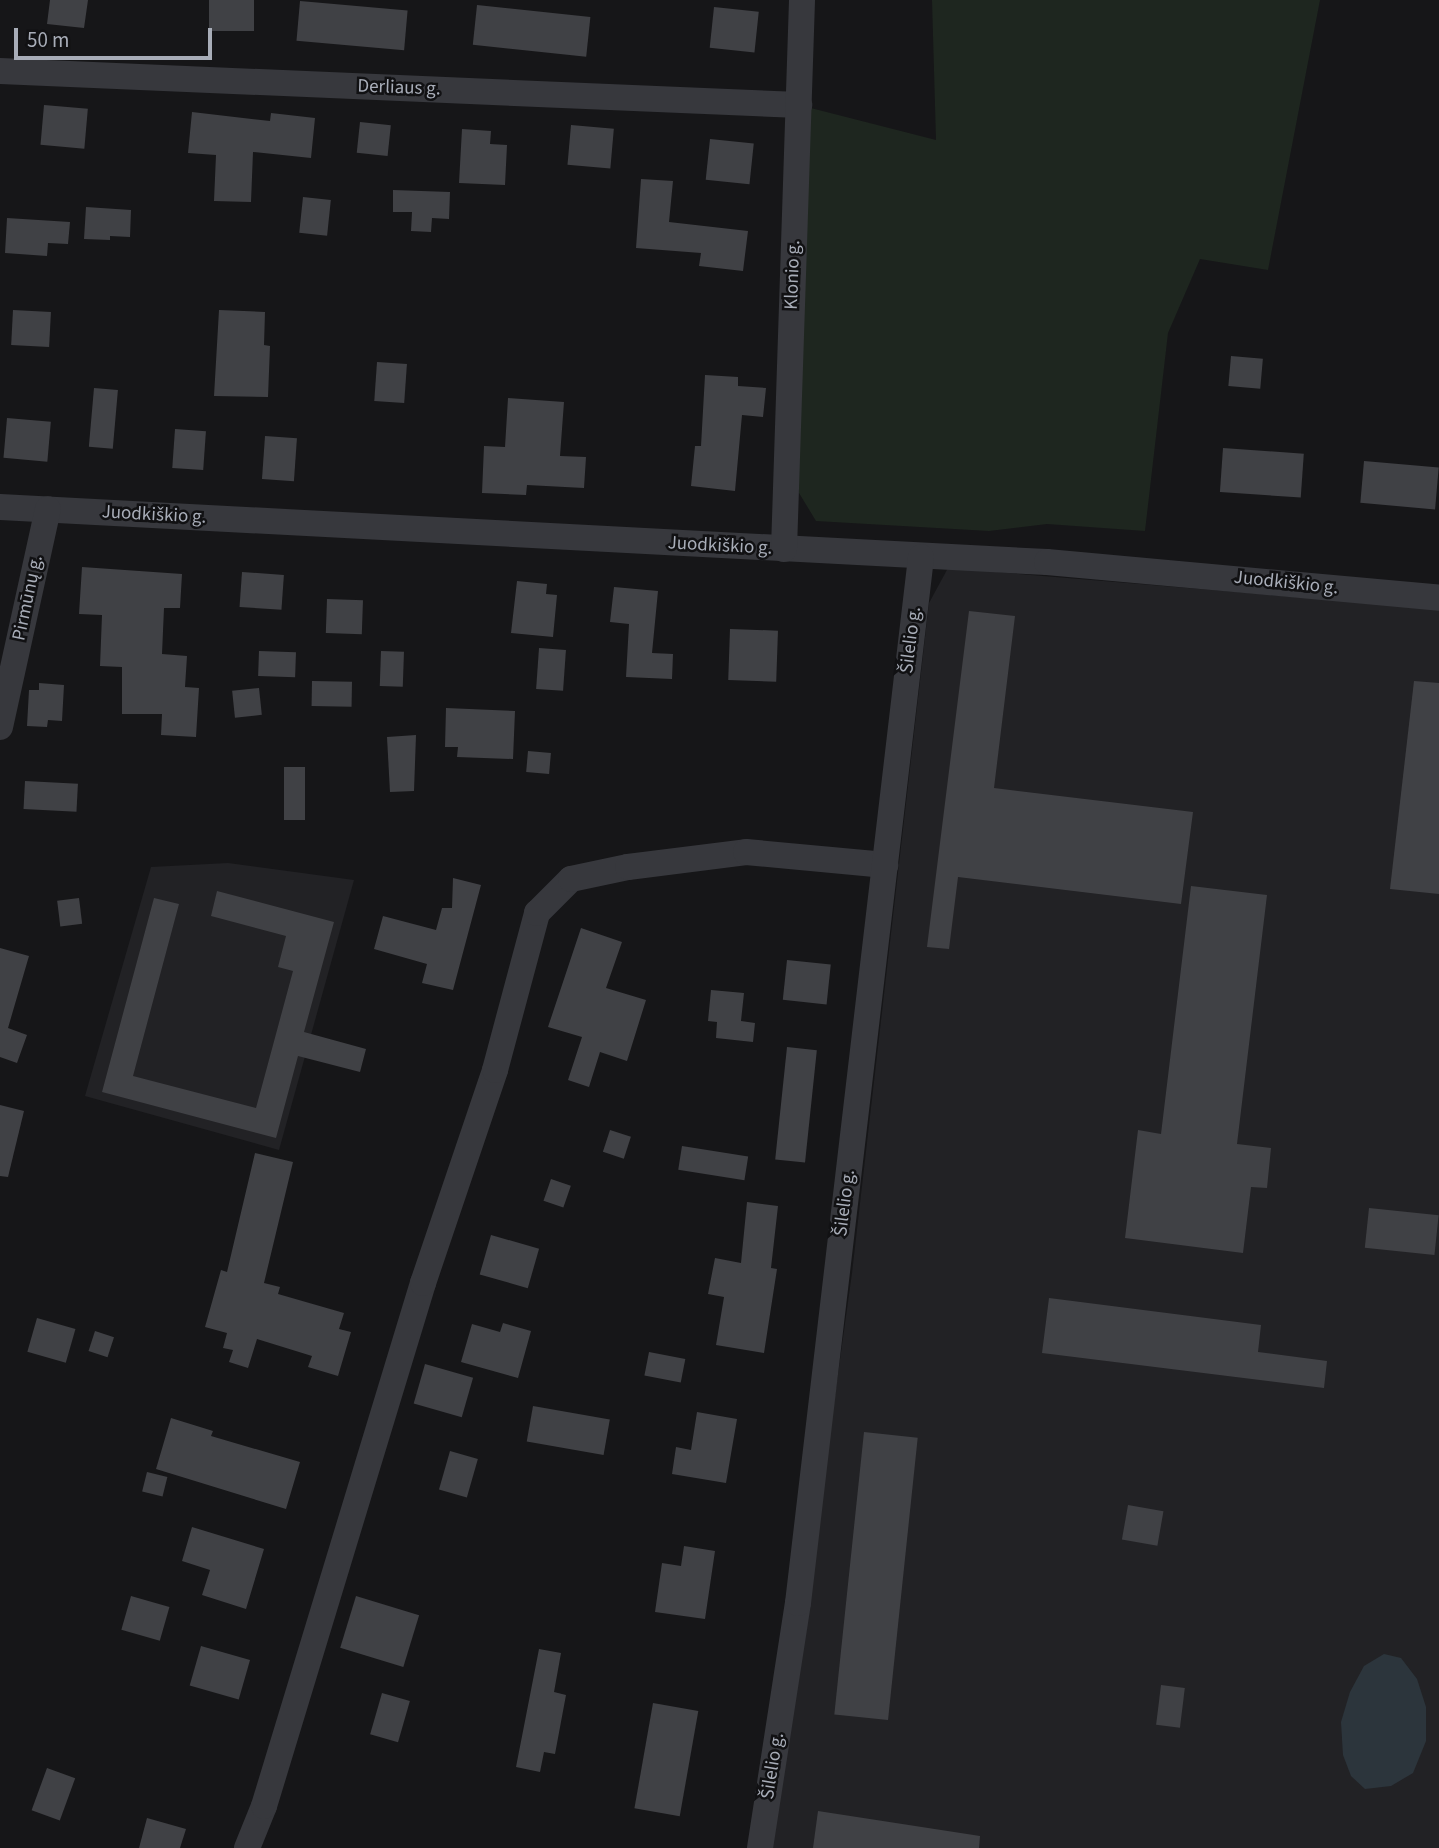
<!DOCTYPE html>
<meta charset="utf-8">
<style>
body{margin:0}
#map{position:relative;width:1439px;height:1848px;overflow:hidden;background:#161618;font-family:"Source Sans 3",sans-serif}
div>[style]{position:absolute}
.built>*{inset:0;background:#222225}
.green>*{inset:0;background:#1e261f}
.water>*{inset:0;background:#2c353c}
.building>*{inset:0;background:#404145;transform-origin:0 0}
.minor>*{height:26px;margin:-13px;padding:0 13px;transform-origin:13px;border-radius:13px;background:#37383d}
span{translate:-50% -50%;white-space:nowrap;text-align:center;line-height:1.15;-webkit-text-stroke:5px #111113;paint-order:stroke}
.street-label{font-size:19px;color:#a8adb8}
.scale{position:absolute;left:14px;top:28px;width:198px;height:32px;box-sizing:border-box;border:4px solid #a8adb8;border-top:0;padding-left:9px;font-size:21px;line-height:24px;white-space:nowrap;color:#a8adb8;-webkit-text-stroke:5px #111113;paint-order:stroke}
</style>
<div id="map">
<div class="built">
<i style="clip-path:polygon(948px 568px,1439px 609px,1439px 1848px,768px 1848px,800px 1648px,852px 1273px,929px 603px)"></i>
<i style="clip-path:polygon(228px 863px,354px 880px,279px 1150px,85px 1096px,151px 867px)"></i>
</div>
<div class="green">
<i style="clip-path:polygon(932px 0,1320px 0,1268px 270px,1200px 259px,1168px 333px,1145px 531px,1047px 524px,989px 531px,816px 521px,799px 493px,799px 105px,936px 140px)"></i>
</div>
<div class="water">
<i style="clip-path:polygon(1384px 1654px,1401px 1658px,1417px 1679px,1426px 1707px,1426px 1741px,1413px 1773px,1391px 1786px,1365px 1789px,1351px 1776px,1343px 1755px,1341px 1722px,1350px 1692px,1364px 1666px)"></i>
</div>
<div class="building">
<i style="clip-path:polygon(50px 0,88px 0,84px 28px,47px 24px)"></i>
<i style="left:209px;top:0;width:45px;height:31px"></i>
<i style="left:300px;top:1px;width:108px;height:40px;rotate:5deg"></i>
<i style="left:477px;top:5px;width:114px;height:40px;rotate:6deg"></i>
<i style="left:714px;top:7px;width:45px;height:41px;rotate:6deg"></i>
<i style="left:44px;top:105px;width:44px;height:40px;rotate:5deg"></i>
<i style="clip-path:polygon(192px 112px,270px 121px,271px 113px,315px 118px,311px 158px,253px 152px,251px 202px,214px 201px,216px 155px,188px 153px)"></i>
<i style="left:360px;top:122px;width:31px;height:31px;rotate:6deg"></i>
<i style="left:571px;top:125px;width:43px;height:40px;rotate:5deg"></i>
<i style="clip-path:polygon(462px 129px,491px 131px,490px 144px,507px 145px,505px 185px,459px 183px)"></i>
<i style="left:710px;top:139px;width:44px;height:41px;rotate:6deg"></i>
<i style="clip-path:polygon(641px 179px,673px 181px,669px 222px,748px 231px,743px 271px,699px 266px,701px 253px,636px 248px)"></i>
<i style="clip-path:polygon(393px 190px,450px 192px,449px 219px,432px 218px,431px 232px,411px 231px,412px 212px,393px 212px)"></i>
<i style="left:303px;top:197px;width:28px;height:36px;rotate:6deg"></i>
<i style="clip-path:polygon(86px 207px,131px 210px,130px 237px,110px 236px,110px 240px,84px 239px)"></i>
<i style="clip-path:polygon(7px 218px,70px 222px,68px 244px,48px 243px,47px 256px,5px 253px)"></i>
<i style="left:13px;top:310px;width:38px;height:35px;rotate:3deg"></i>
<i style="clip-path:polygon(219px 310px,265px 312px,264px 345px,270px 346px,268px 397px,214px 396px)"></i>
<i style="left:1231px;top:356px;width:32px;height:30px;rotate:5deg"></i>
<i style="left:377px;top:362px;width:30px;height:39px;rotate:4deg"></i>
<i style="clip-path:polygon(705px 375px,738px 377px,738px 386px,766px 388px,763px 417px,742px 415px,735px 491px,691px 486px,695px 446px,701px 446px)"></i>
<i style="left:94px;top:388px;width:24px;height:59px;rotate:5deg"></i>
<i style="clip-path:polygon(508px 398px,564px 402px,560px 456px,586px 457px,584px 488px,527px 485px,526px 495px,482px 493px,484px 446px,505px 447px)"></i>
<i style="left:7px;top:418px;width:44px;height:40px;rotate:5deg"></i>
<i style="left:175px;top:429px;width:31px;height:39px;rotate:4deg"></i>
<i style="left:265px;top:436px;width:32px;height:43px;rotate:4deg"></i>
<i style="left:1223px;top:448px;width:81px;height:44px;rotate:4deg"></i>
<i style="left:1364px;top:461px;width:75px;height:42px;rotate:5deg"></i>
<i style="clip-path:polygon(82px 567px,182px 574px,180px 608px,164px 608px,162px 654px,187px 656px,185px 687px,199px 688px,196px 737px,161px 735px,162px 714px,122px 714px,122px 667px,100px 666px,102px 615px,79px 614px)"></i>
<i style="left:242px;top:572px;width:42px;height:35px;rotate:4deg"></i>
<i style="clip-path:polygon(517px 581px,547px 584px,546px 594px,557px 595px,553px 637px,511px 633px)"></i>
<i style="clip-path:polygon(614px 587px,658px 591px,652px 653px,673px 654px,672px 679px,626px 677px,629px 624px,610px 622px)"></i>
<i style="left:327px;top:599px;width:36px;height:34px;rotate:2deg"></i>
<i style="clip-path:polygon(969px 611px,1015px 616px,994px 788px,1193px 812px,1181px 904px,958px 877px,949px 949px,927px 947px)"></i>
<i style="left:730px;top:629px;width:48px;height:51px;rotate:2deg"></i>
<i style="left:539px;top:648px;width:27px;height:41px;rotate:4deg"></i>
<i style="left:259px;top:651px;width:37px;height:25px;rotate:2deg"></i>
<i style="left:381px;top:651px;width:23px;height:35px;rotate:2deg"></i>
<i style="left:312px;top:681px;width:40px;height:25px;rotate:1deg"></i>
<i style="clip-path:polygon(1414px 681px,1439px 683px,1439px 894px,1390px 889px)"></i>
<i style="clip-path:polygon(39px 683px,64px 685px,62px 721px,48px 720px,47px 727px,27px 726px,29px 690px,39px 690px)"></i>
<i style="left:259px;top:688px;width:27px;height:27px;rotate:84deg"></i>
<i style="clip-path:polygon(446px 708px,515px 711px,513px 759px,457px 757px,458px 747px,445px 747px)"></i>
<i style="clip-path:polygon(416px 735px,414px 791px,390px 792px,387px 737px)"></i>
<i style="left:528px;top:751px;width:23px;height:21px;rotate:5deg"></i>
<i style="left:284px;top:767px;width:21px;height:53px"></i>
<i style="left:25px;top:781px;width:53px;height:28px;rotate:3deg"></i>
<i style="clip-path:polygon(453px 878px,481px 885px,453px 990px,422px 983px,427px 964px,374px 949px,383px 916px,436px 930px,442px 908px,452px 908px)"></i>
<i style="clip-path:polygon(1191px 886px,1267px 895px,1237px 1144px,1271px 1148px,1267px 1188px,1251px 1187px,1243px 1253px,1125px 1238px,1138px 1130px,1161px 1134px)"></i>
<i style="clip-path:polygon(217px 891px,334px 922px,304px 1032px,366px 1049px,360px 1072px,298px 1056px,276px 1138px,102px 1092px,154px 898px,179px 904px,133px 1076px,256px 1108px,293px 971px,278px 967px,286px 936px,211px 916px)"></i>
<i style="left:79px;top:898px;width:26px;height:22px;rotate:83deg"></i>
<i style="clip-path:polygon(581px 928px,622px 942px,606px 988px,646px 1000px,627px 1061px,600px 1052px,589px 1087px,568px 1080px,582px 1037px,548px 1027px)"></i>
<i style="clip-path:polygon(0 948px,29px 956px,8px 1028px,27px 1035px,17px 1063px,0 1057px)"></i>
<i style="left:787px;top:960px;width:44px;height:40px;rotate:6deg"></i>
<i style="clip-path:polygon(711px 990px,744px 993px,741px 1021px,755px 1023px,753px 1042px,716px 1038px,717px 1022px,708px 1021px)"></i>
<i style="left:787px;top:1047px;width:30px;height:113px;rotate:6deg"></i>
<i style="clip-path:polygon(0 1105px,24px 1111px,8px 1177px,0 1176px)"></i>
<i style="left:610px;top:1130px;width:22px;height:23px;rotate:18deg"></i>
<i style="left:682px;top:1146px;width:67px;height:24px;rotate:9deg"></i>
<i style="clip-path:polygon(255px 1153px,293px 1162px,264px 1283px,280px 1287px,278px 1294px,344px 1313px,339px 1329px,351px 1332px,338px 1376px,308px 1367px,312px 1356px,257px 1339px,248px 1368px,229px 1362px,233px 1350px,223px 1348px,227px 1333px,205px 1327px,221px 1270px,227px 1272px)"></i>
<i style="left:551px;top:1179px;width:21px;height:23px;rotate:19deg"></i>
<i style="clip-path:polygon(747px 1202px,778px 1206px,771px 1268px,777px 1269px,764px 1353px,716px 1345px,724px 1297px,708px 1294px,715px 1258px,741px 1263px)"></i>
<i style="left:1369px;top:1208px;width:70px;height:40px;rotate:6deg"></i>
<i style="left:491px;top:1235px;width:50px;height:41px;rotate:16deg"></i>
<i style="clip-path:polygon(1049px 1298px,1261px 1325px,1258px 1352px,1327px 1361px,1324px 1388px,1042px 1353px)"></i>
<i style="left:37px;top:1318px;width:40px;height:35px;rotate:16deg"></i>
<i style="clip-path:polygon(503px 1323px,531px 1331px,518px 1378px,461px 1362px,472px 1324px,500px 1332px)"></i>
<i style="left:95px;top:1331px;width:20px;height:21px;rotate:18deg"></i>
<i style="left:649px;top:1352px;width:37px;height:24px;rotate:11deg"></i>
<i style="left:425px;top:1364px;width:50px;height:41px;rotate:16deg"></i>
<i style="left:533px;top:1406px;width:78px;height:36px;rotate:10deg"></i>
<i style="clip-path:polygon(697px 1412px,737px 1419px,726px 1483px,672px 1474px,676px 1447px,691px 1450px)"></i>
<i style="clip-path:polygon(171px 1418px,213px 1431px,211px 1436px,300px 1462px,286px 1509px,156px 1469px)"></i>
<i style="left:864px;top:1432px;width:54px;height:284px;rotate:6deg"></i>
<i style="left:450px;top:1451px;width:29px;height:40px;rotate:16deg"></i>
<i style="left:147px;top:1472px;width:21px;height:20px;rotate:14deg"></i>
<i style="left:1128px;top:1505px;width:36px;height:35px;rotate:10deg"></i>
<i style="clip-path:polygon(192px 1527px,264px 1549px,246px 1609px,202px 1595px,210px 1570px,182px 1561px)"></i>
<i style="clip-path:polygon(684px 1546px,715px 1551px,705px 1619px,655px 1612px,662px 1563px,681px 1566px)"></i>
<i style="left:131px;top:1596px;width:40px;height:35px;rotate:16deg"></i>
<i style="left:356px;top:1596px;width:66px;height:54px;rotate:17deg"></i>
<i style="left:201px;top:1646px;width:51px;height:41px;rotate:16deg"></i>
<i style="clip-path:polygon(539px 1649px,561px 1653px,554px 1692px,566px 1695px,555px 1754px,544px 1752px,540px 1772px,516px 1767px)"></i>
<i style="left:1161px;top:1685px;width:24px;height:40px;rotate:7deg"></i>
<i style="left:382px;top:1693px;width:29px;height:43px;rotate:16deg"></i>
<i style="left:653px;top:1703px;width:46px;height:107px;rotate:10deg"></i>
<i style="left:47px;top:1768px;width:30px;height:45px;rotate:20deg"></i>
<i style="clip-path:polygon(818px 1811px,980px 1836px,979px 1848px,813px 1848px)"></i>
<i style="clip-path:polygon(147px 1818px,186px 1829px,180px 1848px,139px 1848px)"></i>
</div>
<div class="minor">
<i style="left:0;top:71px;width:800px;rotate:2.44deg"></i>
<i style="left:0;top:507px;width:1048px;rotate:3.01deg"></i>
<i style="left:1047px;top:562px;width:394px;rotate:5.2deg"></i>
<i style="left:784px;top:549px;width:549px;rotate:-88.12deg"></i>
<i style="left:0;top:727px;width:223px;rotate:-77.6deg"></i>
<i style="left:247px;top:1848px;width:45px;rotate:-68deg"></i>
<i style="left:264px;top:1806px;width:547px;rotate:-73.09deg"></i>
<i style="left:423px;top:1283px;width:225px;rotate:-71.3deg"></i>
<i style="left:495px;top:1070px;width:163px;rotate:-75deg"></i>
<i style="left:537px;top:913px;width:48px;rotate:-45deg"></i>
<i style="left:571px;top:879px;width:58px;rotate:-11.9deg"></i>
<i style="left:628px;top:867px;width:119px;rotate:-7.2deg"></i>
<i style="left:746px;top:852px;width:140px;rotate:5.3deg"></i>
<i style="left:760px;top:1848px;width:248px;rotate:-81.2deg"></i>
<i style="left:798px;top:1603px;width:1053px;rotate:-83.29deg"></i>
</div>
<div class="street-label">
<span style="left:399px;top:88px;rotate:2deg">Derliaus g.</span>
<span style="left:793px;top:275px;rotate:-88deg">Klonio g.</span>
<span style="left:154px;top:515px;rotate:3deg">Juodkiškio g.</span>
<span style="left:720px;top:546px;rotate:3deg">Juodkiškio g.</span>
<span style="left:1286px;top:583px;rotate:6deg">Juodkiškio g.</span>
<span style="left:28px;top:598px;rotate:-78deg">Pirmūnų g.</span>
<span style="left:911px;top:640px;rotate:-83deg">Šilelio g.</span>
<span style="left:845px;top:1203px;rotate:-83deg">Šilelio g.</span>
<span style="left:773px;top:1766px;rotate:-81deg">Šilelio g.</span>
</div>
<div class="scale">50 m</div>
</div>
